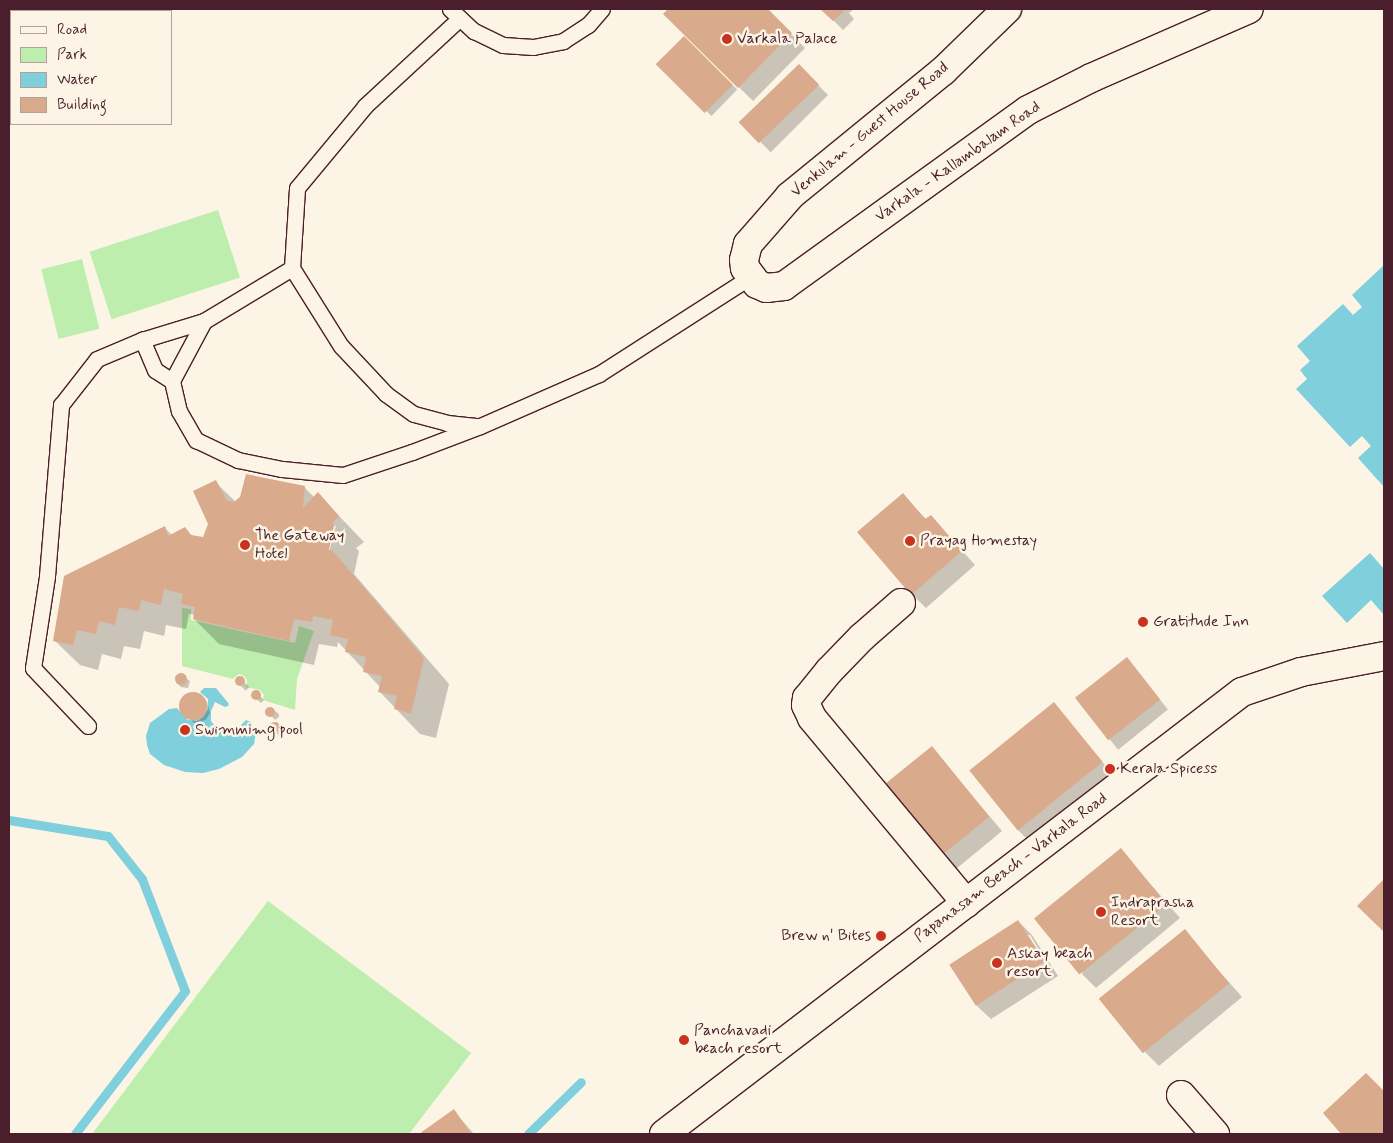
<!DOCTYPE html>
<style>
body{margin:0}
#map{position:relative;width:1393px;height:1143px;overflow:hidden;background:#fcf5e5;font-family:Mynerve,sans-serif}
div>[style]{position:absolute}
.green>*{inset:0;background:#bdeead;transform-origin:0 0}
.water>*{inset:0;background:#80cfdc}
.shadow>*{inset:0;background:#0003;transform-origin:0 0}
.stream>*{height:9px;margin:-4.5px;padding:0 4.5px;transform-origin:4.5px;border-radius:4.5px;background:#80cfdc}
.building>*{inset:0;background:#d9aa8b;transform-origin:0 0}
.round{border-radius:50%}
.roads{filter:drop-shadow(1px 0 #4a1f2b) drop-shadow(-1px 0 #4a1f2b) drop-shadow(0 1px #4a1f2b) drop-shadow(0 -1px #4a1f2b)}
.service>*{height:15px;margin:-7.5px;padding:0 7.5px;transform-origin:7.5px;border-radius:7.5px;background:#fcf5e5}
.minor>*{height:28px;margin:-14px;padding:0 14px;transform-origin:14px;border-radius:14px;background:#fcf5e5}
.tertiary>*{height:28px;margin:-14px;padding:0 14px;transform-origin:14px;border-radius:14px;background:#fcf5e5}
.secondary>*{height:28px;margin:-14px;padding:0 14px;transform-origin:14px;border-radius:14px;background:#fcf5e5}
.dots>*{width:14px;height:14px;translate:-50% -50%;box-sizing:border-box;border:2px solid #fcf5e5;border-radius:50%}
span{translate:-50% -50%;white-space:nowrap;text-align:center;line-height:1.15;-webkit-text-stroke:5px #fcf5e5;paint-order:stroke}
.poi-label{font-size:16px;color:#4a1f2b}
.left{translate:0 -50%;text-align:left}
.right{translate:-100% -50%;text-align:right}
.street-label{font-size:16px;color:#4a1f2b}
.frame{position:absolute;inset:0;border:10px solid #4a1f2b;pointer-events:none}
.legend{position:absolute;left:10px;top:10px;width:162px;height:115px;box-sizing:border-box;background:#fcf5e5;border:1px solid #b59f9b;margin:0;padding:6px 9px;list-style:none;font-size:15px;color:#4a1f2b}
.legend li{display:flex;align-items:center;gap:10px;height:25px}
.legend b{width:25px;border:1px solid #b59f9b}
</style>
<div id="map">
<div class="green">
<i style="left:218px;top:210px;width:71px;height:135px;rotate:72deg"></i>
<i style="left:82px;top:259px;width:72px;height:42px;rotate:76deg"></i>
<i style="clip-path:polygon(182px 608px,191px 609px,191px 620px,295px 643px,299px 626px,314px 631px,297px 679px,295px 710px,263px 700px,264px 695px,260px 690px,246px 687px,247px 680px,244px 676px,239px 674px,233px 679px,182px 666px)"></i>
<i style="clip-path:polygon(268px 901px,471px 1053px,409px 1134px,92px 1134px)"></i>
</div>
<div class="water">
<i style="clip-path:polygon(1384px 265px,1384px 487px,1358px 458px,1371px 446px,1362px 436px,1350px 447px,1296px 389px,1307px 379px,1300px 370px,1310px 361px,1297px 346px,1343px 304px,1353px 315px,1362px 307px,1352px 295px)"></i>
<i style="clip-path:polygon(1370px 553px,1384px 569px,1384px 615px,1371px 600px,1347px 623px,1322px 596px)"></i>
<i style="clip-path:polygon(204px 688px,216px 688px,229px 704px,228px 706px,225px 707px,215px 702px,211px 711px,211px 721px,215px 726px,224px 730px,238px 728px,246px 720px,251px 722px,256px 733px,254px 744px,242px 757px,219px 769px,203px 773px,185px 772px,164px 765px,150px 754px,147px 745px,146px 736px,150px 723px,169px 709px,177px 708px,188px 720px,197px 721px,203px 717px,208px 709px,208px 699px,200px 692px)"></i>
</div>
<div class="shadow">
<i style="clip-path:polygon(670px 9px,766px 9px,805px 48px,753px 101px,664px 14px)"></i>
<i style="clip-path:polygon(822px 9px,854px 9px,849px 13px,854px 19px,843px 30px)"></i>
<i style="left:684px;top:38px;width:74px;height:37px;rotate:44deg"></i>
<i style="left:799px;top:66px;width:41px;height:81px;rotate:45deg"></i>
<i style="clip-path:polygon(evenodd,215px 482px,236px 502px,304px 487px,315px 498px,318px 494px,364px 542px,356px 548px,359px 551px,354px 574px,449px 684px,436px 738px,420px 734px,379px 691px,380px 687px,338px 642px,337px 647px,319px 644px,314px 665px,219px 644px,194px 619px,195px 615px,189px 614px,186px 629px,166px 625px,164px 636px,144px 631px,140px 649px,124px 646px,121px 659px,102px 654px,98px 670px,80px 665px,54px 640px,165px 528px,172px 535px,185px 529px,192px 536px,204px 538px,210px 524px,215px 482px,336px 525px,328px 556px,326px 556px,332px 528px,336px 525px)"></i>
<i style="clip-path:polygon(903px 495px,927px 520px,931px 516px,975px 565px,926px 608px,912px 594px)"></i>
<i style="left:1127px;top:659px;width:65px;height:64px;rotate:51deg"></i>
<i style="clip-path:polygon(180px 674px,190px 681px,188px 688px,181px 687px,177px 683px,175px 677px)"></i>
<i style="left:240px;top:678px;width:13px;height:5px;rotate:45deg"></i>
<i style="clip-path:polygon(256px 691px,264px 700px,261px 703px,252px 695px)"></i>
<i style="clip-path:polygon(195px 693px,207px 702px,210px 713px,206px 720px,194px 723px,183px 713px,181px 704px,184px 697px)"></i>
<i style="clip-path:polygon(1054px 704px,1115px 777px,1032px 844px,1018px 830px)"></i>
<i style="clip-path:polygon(271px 708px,279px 714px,279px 717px,275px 720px,267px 711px)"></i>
<i style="clip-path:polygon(276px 724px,283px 733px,279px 736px,272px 726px)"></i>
<i style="clip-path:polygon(932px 748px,1002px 831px,950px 874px,936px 860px)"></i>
<i style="clip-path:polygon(1121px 850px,1180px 918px,1096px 988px,1082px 974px)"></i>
<i style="clip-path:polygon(evenodd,1018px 921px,1032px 935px,1058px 976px,991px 1019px,977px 1006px,951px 965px,1018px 921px,1027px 935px,1030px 935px,1049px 966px,1047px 967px,1027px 935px)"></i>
<i style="clip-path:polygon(1184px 931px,1242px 997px,1159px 1066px,1145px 1052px)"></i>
<i style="clip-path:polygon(1366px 1075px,1384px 1093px,1384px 1134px,1343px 1134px,1324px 1114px)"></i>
<i style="clip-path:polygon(454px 1111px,474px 1134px,421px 1134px)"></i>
</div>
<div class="stream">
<i style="left:9px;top:820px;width:100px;rotate:9.2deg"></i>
<i style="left:108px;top:836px;width:55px;rotate:51.7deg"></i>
<i style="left:142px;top:879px;width:120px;rotate:69deg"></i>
<i style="left:185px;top:991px;width:180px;rotate:127.6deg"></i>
<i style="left:528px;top:1134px;width:74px;rotate:-44.5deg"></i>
</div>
<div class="building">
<i style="clip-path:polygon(668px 9px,768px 9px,792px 33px,738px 88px,663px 14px)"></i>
<i style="clip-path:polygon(820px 9px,846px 9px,833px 21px)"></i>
<i style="left:684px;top:36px;width:69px;height:40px;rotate:45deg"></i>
<i style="left:799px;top:64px;width:29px;height:84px;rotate:46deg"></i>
<i style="clip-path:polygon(246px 474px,305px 486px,303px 508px,318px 492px,339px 516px,332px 523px,334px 525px,329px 550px,332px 550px,424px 658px,411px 714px,394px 709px,397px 696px,378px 692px,382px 676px,363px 672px,366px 657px,345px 652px,348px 639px,330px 635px,333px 620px,313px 616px,312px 622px,294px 619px,289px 641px,193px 619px,195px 607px,181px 604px,183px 594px,164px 589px,161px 605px,141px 600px,139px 611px,119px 607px,115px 625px,99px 621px,96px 634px,77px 630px,73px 645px,53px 641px,64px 576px,165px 526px,168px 536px,185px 527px,191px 535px,203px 537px,208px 524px,193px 491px,216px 480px,227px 501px,234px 502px,240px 497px)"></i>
<i style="clip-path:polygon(903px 493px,925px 519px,931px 515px,962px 551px,911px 595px,857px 532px)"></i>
<i style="left:1127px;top:657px;width:54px;height:66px;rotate:52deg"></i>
<i class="round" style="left:175px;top:673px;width:12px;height:12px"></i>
<i class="round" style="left:235px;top:676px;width:10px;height:10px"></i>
<i class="round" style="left:251px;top:690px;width:10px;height:10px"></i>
<i class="round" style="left:179px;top:692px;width:28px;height:28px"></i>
<i style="left:1054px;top:702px;width:77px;height:109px;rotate:51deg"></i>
<i class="round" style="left:265px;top:707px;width:10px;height:10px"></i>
<i class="round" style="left:270px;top:722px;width:10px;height:10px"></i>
<i style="left:932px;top:746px;width:91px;height:70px;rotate:51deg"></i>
<i style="left:1121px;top:848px;width:72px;height:112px;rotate:51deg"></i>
<i style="clip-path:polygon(1384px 879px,1384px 932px,1357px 906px)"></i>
<i style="left:1018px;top:920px;width:49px;height:82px;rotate:57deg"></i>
<i style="left:1185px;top:929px;width:70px;height:111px;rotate:51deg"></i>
<i style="clip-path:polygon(1366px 1073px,1384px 1091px,1384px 1131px,1381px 1134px,1341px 1134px,1323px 1113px)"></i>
<i style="clip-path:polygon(454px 1109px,471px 1134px,419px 1134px)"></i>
</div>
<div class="roads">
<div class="service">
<i style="left:450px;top:9px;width:33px;rotate:43deg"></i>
<i style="left:474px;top:31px;width:32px;rotate:26deg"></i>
<i style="left:503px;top:45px;width:30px;rotate:4deg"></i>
<i style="left:533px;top:47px;width:31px;rotate:-11deg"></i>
<i style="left:563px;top:41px;width:30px;rotate:-33deg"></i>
<i style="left:588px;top:25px;width:21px;rotate:-49deg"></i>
<i style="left:292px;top:268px;width:92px;rotate:57.9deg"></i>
<i style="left:341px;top:346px;width:66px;rotate:46.8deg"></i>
<i style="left:386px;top:394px;width:34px;rotate:36deg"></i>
<i style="left:414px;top:414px;width:34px;rotate:15deg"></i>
<i style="left:447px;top:423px;width:29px;rotate:6deg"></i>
<i style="left:204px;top:321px;width:103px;rotate:-31.1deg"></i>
<i style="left:292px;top:268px;width:80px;rotate:-86.4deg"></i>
<i style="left:297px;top:188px;width:107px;rotate:-50.3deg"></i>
<i style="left:365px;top:106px;width:129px;rotate:-42.8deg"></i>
<i style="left:172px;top:381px;width:20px;rotate:-147deg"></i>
<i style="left:155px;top:370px;width:33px;rotate:-113deg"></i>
<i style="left:142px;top:340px;width:65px;rotate:-17deg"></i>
<i style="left:204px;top:321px;width:68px;rotate:118.1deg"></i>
<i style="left:172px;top:381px;width:31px;rotate:77deg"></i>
<i style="left:179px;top:411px;width:34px;rotate:60deg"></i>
<i style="left:196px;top:440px;width:47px;rotate:25.5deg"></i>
<i style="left:238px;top:460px;width:45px;rotate:11.6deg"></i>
<i style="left:282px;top:469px;width:61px;rotate:5.6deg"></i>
<i style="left:343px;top:475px;width:73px;rotate:-18.4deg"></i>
<i style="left:412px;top:452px;width:73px;rotate:-20.9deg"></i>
<i style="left:480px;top:426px;width:130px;rotate:-23.6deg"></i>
<i style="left:599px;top:374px;width:179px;rotate:-32.7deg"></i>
<i style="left:88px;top:726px;width:80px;rotate:-133.5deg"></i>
<i style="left:33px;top:668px;width:93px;rotate:-81.3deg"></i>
<i style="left:47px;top:576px;width:172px;rotate:-85.3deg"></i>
<i style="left:61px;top:405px;width:58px;rotate:-52deg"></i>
<i style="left:97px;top:359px;width:49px;rotate:-22.9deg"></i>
</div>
<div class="minor">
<i style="left:901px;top:603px;width:52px;rotate:138.9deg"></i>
<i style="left:862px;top:637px;width:47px;rotate:134.1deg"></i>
<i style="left:829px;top:671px;width:35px;rotate:129deg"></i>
<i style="left:807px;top:698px;width:7px;rotate:98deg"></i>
<i style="left:806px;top:705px;width:14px;rotate:65deg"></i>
<i style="left:812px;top:718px;width:241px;rotate:50.2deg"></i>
<i style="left:1181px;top:1095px;width:52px;rotate:48.9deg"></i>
</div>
<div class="tertiary">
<i style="left:664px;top:1134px;width:728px;rotate:-37.41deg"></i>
<i style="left:1242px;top:692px;width:62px;rotate:-18.7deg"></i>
<i style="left:1301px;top:672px;width:85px;rotate:-10.9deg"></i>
</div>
<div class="secondary">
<i style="left:1007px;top:9px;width:89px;rotate:135.9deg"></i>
<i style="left:943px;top:71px;width:198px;rotate:140.8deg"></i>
<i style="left:790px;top:196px;width:64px;rotate:131.2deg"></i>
<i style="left:748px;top:244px;width:16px;rotate:104deg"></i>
<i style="left:744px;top:260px;width:8px;rotate:83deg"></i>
<i style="left:745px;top:268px;width:20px;rotate:53deg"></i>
<i style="left:757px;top:284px;width:10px;rotate:24deg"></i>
<i style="left:766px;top:288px;width:18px;rotate:-6deg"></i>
<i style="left:784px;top:286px;width:301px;rotate:-35.8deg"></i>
<i style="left:1028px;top:110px;width:71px;rotate:-26.9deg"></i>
<i style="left:1091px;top:78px;width:172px;rotate:-23.6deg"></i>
</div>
</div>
<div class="dots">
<i style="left:727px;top:39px;background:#c8321e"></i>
<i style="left:910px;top:541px;background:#c8321e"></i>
<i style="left:245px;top:545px;background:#c8321e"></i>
<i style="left:1143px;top:622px;background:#c8321e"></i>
<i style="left:185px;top:730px;background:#c8321e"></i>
<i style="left:1110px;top:769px;background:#c8321e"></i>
<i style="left:1101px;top:912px;background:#c8321e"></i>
<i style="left:881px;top:936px;background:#c8321e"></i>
<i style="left:997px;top:963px;background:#c8321e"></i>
<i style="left:684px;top:1040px;background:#c8321e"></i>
</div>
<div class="poi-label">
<span class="left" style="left:737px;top:39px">Varkala Palace</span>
<span class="left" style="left:255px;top:545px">The Gateway<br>Hotel</span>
<span class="left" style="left:920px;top:541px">Prayag Homestay</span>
<span class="left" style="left:1153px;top:622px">Gratitude Inn</span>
<span class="left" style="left:195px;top:730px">Swimmimg pool</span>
<span class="left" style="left:1120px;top:769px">Kerala Spicess</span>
<span class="left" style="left:1111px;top:912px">Indraprasha<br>Resort</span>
<span class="right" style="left:871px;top:936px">Brew n' Bites</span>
<span class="left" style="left:1007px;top:963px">Askay beach<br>resort</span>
<span class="left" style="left:694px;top:1040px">Panchavadi<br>beach resort</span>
</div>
<div class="street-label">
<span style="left:870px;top:130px;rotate:-40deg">Venkulam - Guest House Road</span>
<span style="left:958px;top:162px;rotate:-35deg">Varkala - Kallambalam Road</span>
<span style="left:1011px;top:868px;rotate:-37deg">Papanasam Beach - Varkala Road</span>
</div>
<div class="frame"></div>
<ul class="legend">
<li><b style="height:6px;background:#fcf5e5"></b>Road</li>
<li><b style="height:14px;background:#bdeead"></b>Park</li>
<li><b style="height:14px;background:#80cfdc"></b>Water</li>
<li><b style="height:14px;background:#d9aa8b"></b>Building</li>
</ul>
</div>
